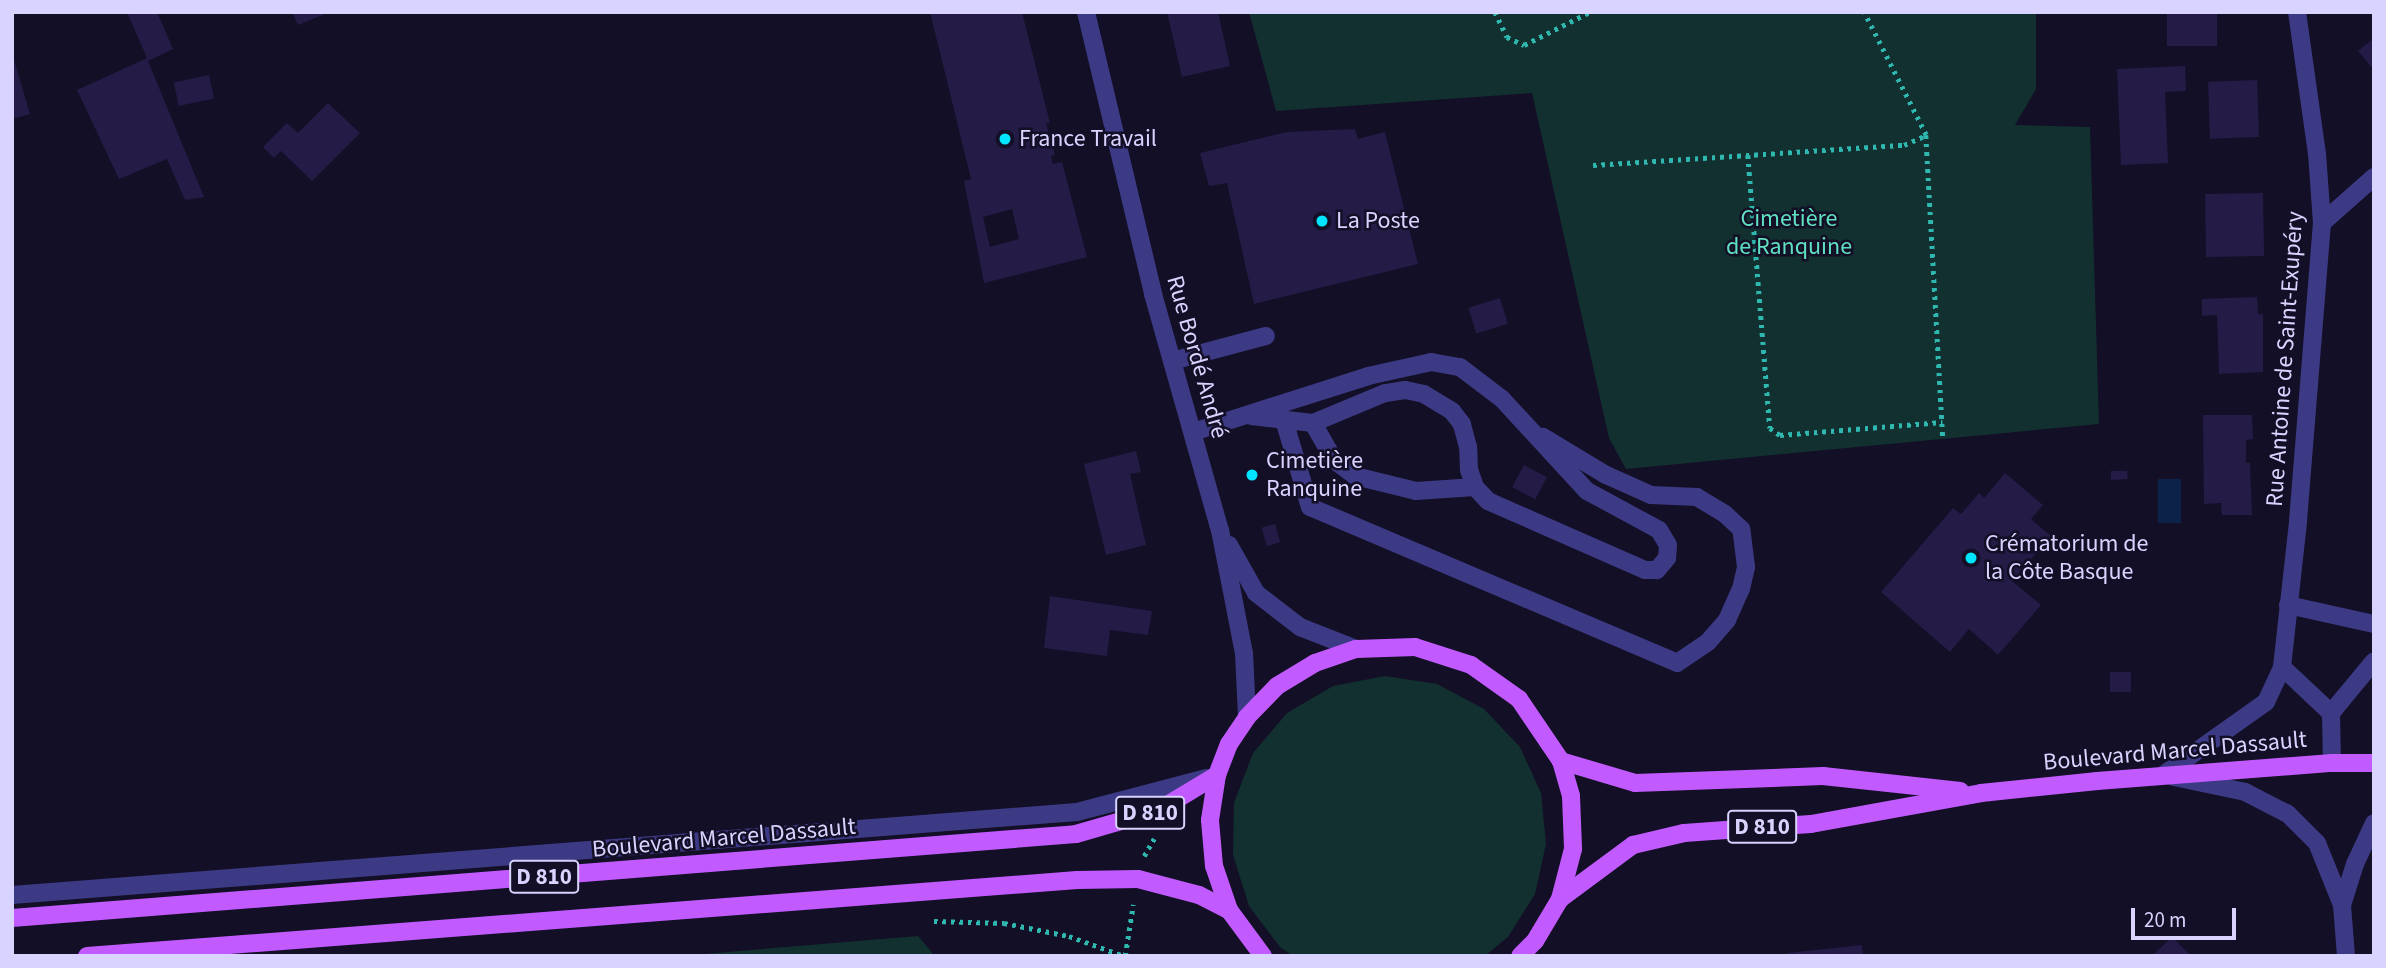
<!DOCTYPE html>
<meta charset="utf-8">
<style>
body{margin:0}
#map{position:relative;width:2386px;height:968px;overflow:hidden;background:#130f26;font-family:"Source Sans 3",sans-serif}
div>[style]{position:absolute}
.green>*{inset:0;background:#12302f}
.water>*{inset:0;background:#0c2248;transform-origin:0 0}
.building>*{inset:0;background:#241b47;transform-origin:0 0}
.path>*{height:4.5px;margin-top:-2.25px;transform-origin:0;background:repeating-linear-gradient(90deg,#2fb8b0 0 3.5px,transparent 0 8.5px)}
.service>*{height:18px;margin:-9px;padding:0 9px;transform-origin:9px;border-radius:9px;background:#3d3a85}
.minor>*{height:18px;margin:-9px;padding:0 9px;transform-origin:9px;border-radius:9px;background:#3d3a85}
.primary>*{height:18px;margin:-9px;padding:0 9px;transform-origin:9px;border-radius:9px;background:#c25bff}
.dots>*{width:19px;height:19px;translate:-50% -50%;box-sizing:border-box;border:4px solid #130f26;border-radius:50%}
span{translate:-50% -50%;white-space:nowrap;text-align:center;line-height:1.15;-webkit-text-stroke:5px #130f26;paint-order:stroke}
.shield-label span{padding:2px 5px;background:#130f26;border:2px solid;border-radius:5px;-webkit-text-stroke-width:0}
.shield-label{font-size:23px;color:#d9d4ff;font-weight:700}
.poi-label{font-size:24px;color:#d9d4ff}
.left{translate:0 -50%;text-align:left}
.park-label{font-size:24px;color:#5fe0c0}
.street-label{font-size:24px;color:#d9d4ff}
.frame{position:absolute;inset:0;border:14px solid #d9d4ff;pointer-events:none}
.scale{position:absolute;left:2131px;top:908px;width:105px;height:32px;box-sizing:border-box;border:4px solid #d9d4ff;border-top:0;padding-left:9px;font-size:21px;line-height:24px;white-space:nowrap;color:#d9d4ff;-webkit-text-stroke:5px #130f26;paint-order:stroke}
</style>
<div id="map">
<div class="green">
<i style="clip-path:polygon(1249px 12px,2036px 12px,2036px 89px,2015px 125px,2090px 127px,2099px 424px,1626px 469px,1609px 438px,1532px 93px,1276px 111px)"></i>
<i style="clip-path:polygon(1385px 676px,1437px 684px,1484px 709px,1520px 747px,1541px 793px,1546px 844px,1535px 894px,1508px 937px,1485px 956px,1293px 956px,1280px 947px,1249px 906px,1233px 855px,1234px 803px,1253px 753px,1287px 713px,1333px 686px)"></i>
<i style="clip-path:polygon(918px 936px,935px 956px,680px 956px)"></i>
</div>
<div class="water">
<i style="left:2181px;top:479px;width:44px;height:23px;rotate:90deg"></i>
</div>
<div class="building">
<i style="clip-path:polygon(127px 12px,157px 12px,173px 49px,148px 61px,204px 197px,185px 200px,167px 159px,119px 179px,77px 90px,147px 58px)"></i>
<i style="clip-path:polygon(292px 12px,324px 12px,325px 14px,298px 25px)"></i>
<i style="clip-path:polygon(evenodd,930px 12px,1022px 12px,1050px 123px,1046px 123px,1055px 155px,1051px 156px,1053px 164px,1062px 162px,1087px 257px,984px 283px,964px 181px,971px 179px,930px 12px,1012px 209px,1019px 239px,990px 247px,983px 217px,1012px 209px)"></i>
<i style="clip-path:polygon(1167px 12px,1218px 12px,1230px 66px,1182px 77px)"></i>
<i style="left:2167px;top:12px;width:50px;height:34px"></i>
<i style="clip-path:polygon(2374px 38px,2374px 70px,2358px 51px)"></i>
<i style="clip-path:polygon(12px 53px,30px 114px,12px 119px)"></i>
<i style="clip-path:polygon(2185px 66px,2186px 91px,2165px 92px,2168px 163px,2121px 165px,2117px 69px)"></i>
<i style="left:209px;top:75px;width:24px;height:36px;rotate:78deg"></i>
<i style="left:2257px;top:80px;width:57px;height:49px;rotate:88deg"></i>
<i style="clip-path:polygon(328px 103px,360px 133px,312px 181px,281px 151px,274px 158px,263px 147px,287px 123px,298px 133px)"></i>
<i style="clip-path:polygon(1355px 129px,1358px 139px,1385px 132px,1418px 264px,1254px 304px,1227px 183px,1209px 186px,1200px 153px,1287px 132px)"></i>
<i style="left:2263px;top:193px;width:63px;height:58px;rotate:89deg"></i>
<i style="clip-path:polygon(2257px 297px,2258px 314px,2263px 314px,2263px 372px,2219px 374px,2217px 315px,2202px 316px,2202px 299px)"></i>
<i style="left:1500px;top:298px;width:27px;height:33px;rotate:73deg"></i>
<i style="clip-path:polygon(2203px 415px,2252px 415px,2253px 439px,2246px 440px,2246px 463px,2250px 463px,2252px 515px,2222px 515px,2221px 503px,2204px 504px)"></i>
<i style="clip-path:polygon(1136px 451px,1141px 472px,1130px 474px,1146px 545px,1106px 555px,1084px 464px)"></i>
<i style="left:1524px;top:465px;width:26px;height:25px;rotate:28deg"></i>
<i style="clip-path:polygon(2111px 471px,2127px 471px,2128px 479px,2111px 480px)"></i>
<i style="clip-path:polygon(2005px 473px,2043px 505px,2031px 519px,2051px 536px,2012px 581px,2041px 605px,1998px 655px,1969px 629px,1950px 652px,1881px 592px,1953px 508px,1961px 514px,1979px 493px,1984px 498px)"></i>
<i style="left:1275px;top:524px;width:19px;height:14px;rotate:74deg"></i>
<i style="clip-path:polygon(1050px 596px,1152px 611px,1148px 635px,1110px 630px,1107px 656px,1044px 648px)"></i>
<i style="left:2131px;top:672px;width:20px;height:21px;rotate:90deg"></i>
<i style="clip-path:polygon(2172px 937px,2191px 956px,2152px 956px)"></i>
<i style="clip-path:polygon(1862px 945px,1863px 956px,1789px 956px,1788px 953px)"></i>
</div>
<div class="path">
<i style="left:1495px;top:12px;width:28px;rotate:64deg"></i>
<i style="left:1507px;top:37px;width:19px;rotate:25deg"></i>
<i style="left:1524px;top:45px;width:74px;rotate:-26.6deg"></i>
<i style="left:1926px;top:135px;width:304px;rotate:86.8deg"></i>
<i style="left:1748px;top:155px;width:274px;rotate:85.4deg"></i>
<i style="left:1770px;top:428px;width:12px;rotate:35deg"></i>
<i style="left:1780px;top:435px;width:163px;rotate:-4.6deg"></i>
<i style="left:1593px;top:165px;width:312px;rotate:-3.7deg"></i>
<i style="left:1904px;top:145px;width:24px;rotate:-24deg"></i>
<i style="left:1926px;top:135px;width:138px;rotate:-116.8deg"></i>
<i style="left:1144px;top:856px;width:20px;rotate:-60deg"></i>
<i style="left:934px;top:921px;width:70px;rotate:1.6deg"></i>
<i style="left:1004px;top:923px;width:66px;rotate:11.3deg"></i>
<i style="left:1069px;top:936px;width:59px;rotate:20deg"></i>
<i style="left:1125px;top:956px;width:52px;rotate:-81.1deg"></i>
</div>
<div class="service">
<i style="left:1172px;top:361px;width:97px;rotate:-14.9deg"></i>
<i style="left:1284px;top:420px;width:91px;rotate:73.4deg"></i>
<i style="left:1310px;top:507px;width:399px;rotate:23deg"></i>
<i style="left:1677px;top:663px;width:37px;rotate:-34deg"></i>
<i style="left:1708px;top:642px;width:29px;rotate:-49deg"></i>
<i style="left:1727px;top:620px;width:34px;rotate:-66deg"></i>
<i style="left:1741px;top:589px;width:23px;rotate:-77deg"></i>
<i style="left:1746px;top:567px;width:38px;rotate:-97deg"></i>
<i style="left:1741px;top:529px;width:22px;rotate:-137deg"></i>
<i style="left:1725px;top:514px;width:33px;rotate:-149deg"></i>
<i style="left:1697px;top:497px;width:46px;rotate:-177.5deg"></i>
<i style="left:1651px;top:495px;width:49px;rotate:-156deg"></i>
<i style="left:1606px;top:475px;width:74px;rotate:-148.9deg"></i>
<i style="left:1313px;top:423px;width:43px;rotate:60.4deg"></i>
<i style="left:1334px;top:460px;width:26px;rotate:37deg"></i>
<i style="left:1355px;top:476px;width:63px;rotate:13.8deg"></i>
<i style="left:1416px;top:491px;width:59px;rotate:-3.9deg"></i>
<i style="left:1193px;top:432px;width:184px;rotate:-17.7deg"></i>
<i style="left:1368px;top:376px;width:65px;rotate:-12.5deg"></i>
<i style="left:1431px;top:362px;width:29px;rotate:10deg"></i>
<i style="left:1460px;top:367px;width:53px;rotate:37.3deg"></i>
<i style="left:1502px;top:399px;width:125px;rotate:47.3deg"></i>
<i style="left:1587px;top:491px;width:82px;rotate:28.4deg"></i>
<i style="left:1659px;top:530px;width:17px;rotate:59deg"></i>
<i style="left:1668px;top:545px;width:13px;rotate:94deg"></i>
<i style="left:1667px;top:558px;width:16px;rotate:130deg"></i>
<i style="left:1657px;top:570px;width:12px;rotate:180deg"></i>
<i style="left:1645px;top:570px;width:171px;rotate:-156.3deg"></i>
<i style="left:1488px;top:501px;width:19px;rotate:-133deg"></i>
<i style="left:1475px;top:487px;width:18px;rotate:-109deg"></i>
<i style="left:1469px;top:470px;width:23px;rotate:-92deg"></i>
<i style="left:1468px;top:447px;width:24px;rotate:-105deg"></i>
<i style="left:1462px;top:424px;width:16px;rotate:-128deg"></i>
<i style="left:1452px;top:411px;width:33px;rotate:-149deg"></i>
<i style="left:1424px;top:394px;width:19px;rotate:-168deg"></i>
<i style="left:1405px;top:390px;width:20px;rotate:171deg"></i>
<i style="left:1385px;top:393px;width:78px;rotate:157.4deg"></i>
<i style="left:1313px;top:423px;width:62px;rotate:-173.6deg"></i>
<i style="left:12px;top:895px;width:1068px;rotate:-4.46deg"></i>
<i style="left:1077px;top:812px;width:134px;rotate:-14.7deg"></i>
</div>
<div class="minor">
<i style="left:1086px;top:12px;width:290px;rotate:76.6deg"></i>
<i style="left:1153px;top:294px;width:245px;rotate:74.2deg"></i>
<i style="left:1220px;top:530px;width:125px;rotate:79deg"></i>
<i style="left:1244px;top:653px;width:64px;rotate:87.3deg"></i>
<i style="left:2322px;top:223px;width:69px;rotate:-41.5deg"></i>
<i style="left:1229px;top:545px;width:55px;rotate:60.6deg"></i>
<i style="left:1256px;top:593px;width:56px;rotate:37.7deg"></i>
<i style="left:1300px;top:627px;width:60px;rotate:21.4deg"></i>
<i style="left:2288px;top:605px;width:88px;rotate:12.5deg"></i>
<i style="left:2282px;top:667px;width:67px;rotate:43.2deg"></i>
<i style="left:2331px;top:713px;width:50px;rotate:88.9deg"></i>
<i style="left:2331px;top:713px;width:67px;rotate:-50.4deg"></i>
<i style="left:2163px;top:775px;width:126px;rotate:-35.3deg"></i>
<i style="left:2266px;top:702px;width:38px;rotate:-65deg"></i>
<i style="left:2282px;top:667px;width:147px;rotate:-83.7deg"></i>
<i style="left:2298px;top:521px;width:299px;rotate:-85.4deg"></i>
<i style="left:2322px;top:223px;width:69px;rotate:-94.1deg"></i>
<i style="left:2317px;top:154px;width:143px;rotate:-98deg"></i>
<i style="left:2174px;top:777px;width:73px;rotate:11.9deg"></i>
<i style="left:2245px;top:792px;width:48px;rotate:27.1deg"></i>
<i style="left:2288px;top:814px;width:41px;rotate:45deg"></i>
<i style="left:2317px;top:843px;width:67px;rotate:68deg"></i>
<i style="left:2342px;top:905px;width:51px;rotate:85.5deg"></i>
<i style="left:2342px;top:905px;width:43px;rotate:-72.4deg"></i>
<i style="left:2355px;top:864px;width:45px;rotate:-65.1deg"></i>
</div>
<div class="primary">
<i style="left:1561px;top:761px;width:77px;rotate:16.6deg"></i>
<i style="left:1635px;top:783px;width:188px;rotate:-2.1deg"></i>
<i style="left:1823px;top:776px;width:138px;rotate:6.2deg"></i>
<i style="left:1560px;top:899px;width:91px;rotate:-36.5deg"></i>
<i style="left:1633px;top:845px;width:52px;rotate:-13.2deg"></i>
<i style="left:1684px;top:833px;width:127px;rotate:-4.1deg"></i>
<i style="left:1811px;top:824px;width:173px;rotate:-10.3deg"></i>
<i style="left:1981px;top:793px;width:117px;rotate:-5.9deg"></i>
<i style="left:2097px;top:781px;width:236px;rotate:-4.4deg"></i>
<i style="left:2332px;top:763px;width:42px"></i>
<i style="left:12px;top:918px;width:1067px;rotate:-4.51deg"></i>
<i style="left:1076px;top:834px;width:86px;rotate:-16.1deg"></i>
<i style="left:1159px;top:810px;width:68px;rotate:-31.1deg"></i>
<i style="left:87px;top:956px;width:993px;rotate:-4.39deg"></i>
<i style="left:1077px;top:880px;width:61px;rotate:-0.9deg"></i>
<i style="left:1138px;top:879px;width:63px;rotate:14.7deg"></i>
<i style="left:1199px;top:895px;width:34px;rotate:27deg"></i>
<i style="left:1263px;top:956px;width:57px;rotate:-126.5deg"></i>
<i style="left:1229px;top:910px;width:46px;rotate:-108.8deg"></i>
<i style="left:1214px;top:866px;width:46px;rotate:-95deg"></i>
<i style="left:1210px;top:820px;width:46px;rotate:-81.2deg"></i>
<i style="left:1217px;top:775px;width:33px;rotate:-69deg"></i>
<i style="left:1229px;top:744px;width:32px;rotate:-56deg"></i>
<i style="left:1247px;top:717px;width:43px;rotate:-45.9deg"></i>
<i style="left:1277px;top:686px;width:44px;rotate:-31.2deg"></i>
<i style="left:1315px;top:663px;width:43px;rotate:-18.9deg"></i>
<i style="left:1356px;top:649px;width:59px;rotate:-1.9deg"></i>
<i style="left:1415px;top:647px;width:59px;rotate:17.8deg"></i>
<i style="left:1471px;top:665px;width:59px;rotate:35.3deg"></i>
<i style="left:1519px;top:699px;width:75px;rotate:55.9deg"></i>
<i style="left:1561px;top:761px;width:36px;rotate:74deg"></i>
<i style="left:1571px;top:796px;width:53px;rotate:87.8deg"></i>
<i style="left:1573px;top:849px;width:52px;rotate:104.6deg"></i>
<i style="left:1560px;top:899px;width:49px;rotate:120.8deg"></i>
<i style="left:1535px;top:941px;width:21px;rotate:135deg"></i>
</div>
<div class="dots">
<i style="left:1005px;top:139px;background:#00e5ff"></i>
<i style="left:1322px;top:221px;background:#00e5ff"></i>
<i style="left:1252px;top:475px;background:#00e5ff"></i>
<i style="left:1971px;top:558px;background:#00e5ff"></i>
</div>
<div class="shield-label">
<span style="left:1150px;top:813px">D 810</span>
<span style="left:1762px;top:827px">D 810</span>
<span style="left:544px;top:877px">D 810</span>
</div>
<div class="poi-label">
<span class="left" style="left:1019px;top:139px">France Travail</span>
<span class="left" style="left:1336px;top:221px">La Poste</span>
<span class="left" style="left:1266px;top:475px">Cimetière<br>Ranquine</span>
<span class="left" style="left:1985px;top:558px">Crématorium de<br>la Côte Basque</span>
</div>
<div class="park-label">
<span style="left:1789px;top:233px">Cimetière<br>de Ranquine</span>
</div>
<div class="street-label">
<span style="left:1197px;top:357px;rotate:74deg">Rue Bordé André</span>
<span style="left:2285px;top:359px;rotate:-86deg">Rue Antoine de Saint-Exupéry</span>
<span style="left:2175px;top:751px;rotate:-5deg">Boulevard Marcel Dassault</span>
<span style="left:724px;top:838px;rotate:-5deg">Boulevard Marcel Dassault</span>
</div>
<div class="frame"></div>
<div class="scale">20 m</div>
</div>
